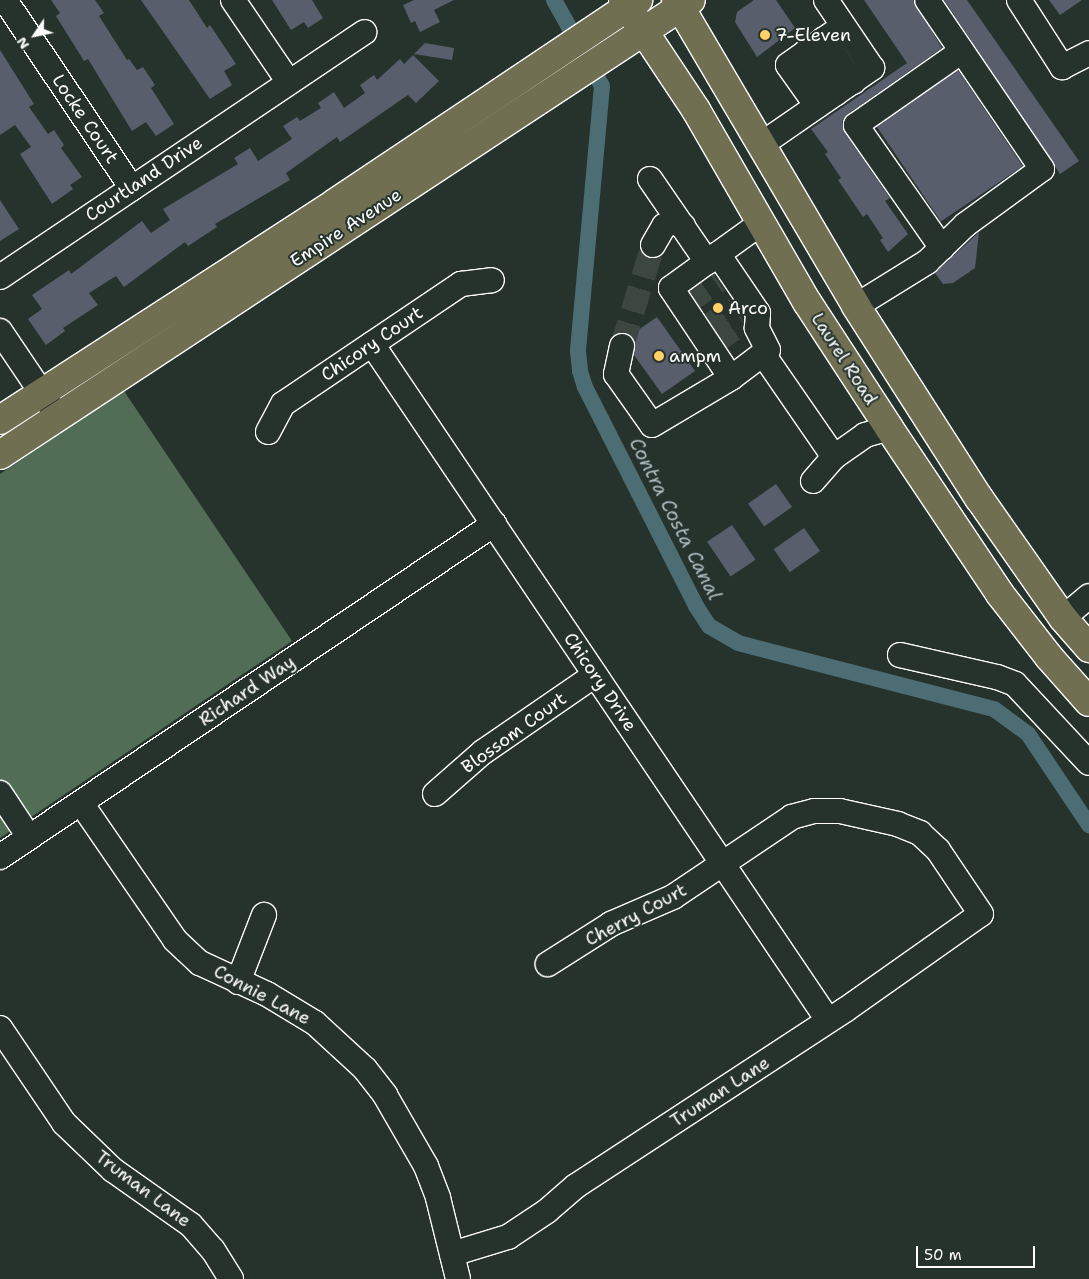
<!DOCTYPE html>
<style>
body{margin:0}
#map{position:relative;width:1089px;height:1279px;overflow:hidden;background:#26332d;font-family:"Shantell Sans",sans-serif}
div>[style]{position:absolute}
.green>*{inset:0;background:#516d55}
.canal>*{height:16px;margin:-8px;padding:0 8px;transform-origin:8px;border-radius:8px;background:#4c6d73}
.building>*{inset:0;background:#585e6b;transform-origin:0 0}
.minor-tunnel>*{height:24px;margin-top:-12px;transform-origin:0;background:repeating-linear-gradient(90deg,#3c4742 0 24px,transparent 0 36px)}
.roads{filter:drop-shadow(1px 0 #fff) drop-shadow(-1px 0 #fff) drop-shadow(0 1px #fff) drop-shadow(0 -1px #fff)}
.minor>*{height:24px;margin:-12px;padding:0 12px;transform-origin:12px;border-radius:12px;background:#26332d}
.major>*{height:28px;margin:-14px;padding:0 14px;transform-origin:14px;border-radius:14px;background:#706f52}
.dots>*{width:14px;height:14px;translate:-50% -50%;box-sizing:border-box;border:2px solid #26332d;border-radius:50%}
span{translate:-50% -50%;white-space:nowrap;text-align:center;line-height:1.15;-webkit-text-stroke:4px #26332d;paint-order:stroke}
.poi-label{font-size:18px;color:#fff}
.left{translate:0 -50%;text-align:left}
.street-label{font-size:18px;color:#fff}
.water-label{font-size:19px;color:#aebdc0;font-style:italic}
.north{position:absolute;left:10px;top:10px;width:50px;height:50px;-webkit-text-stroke:4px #26332d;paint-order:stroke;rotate:236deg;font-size:14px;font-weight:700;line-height:20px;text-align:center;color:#fff}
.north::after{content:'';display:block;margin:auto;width:18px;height:22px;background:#fff;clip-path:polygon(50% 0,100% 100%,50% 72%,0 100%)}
.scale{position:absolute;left:916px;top:1246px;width:119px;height:22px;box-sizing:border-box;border:2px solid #fff;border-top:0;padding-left:6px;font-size:15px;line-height:18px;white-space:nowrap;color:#fff;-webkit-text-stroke:4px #26332d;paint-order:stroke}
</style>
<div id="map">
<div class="green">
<i style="clip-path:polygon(124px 391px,292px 641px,0 838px,0 474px)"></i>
</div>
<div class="canal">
<i style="left:554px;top:0;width:98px;rotate:60.8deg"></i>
<i style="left:602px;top:86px;width:266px;rotate:95.2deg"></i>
<i style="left:578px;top:351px;width:20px;rotate:84deg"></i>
<i style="left:580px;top:371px;width:17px;rotate:73deg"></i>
<i style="left:585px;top:387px;width:246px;rotate:63.1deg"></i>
<i style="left:696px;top:606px;width:24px;rotate:57deg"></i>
<i style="left:709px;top:626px;width:34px;rotate:30deg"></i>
<i style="left:738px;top:643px;width:264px;rotate:14.5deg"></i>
<i style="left:994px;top:709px;width:42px;rotate:36.3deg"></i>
<i style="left:1028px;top:734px;width:110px;rotate:56.2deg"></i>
</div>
<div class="building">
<i style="clip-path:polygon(51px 0,95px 0,104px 13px,99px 16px,127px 60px,129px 59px,137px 70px,143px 67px,155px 85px,151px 88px,174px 124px,156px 136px,146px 122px,132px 131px,88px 59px,84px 61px,56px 16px,60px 13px)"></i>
<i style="clip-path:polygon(141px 0,189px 0,207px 28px,210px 25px,236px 64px,224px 71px,232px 85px,210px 99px)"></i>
<i style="clip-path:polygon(272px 0,312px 0,323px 18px,308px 28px,304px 22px,291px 30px)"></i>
<i style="clip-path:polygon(414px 0,454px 0,434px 10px,440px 22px,420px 32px,415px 21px,411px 23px,403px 5px)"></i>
<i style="clip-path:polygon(754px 0,776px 0,795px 28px,757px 57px,735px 22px,737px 12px)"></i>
<i style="clip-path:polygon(864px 0,913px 0,942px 48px,848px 114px,842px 121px,845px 133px,890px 198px,885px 201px,908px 234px,888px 252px,880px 240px,883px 238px,867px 214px,863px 217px,838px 180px,841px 178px,825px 154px,828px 152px,811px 129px,907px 63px)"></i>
<i style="clip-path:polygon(944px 0,967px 0,1079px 161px,1060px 174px)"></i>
<i style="clip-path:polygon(1049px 0,1082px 0,1060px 15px)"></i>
<i style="clip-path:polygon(425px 43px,454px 48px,452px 60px,414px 54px)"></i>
<i style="clip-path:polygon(0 50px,34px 104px,29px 107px,48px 134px,54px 130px,64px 145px,61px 148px,82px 177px,70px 185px,73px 189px,52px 204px,20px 154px,31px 147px,15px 125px,0 135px)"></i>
<i style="clip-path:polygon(413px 55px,439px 81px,416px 103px,408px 95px,340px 142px,337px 137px,286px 173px,290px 180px,215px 224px,217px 227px,188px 246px,185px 242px,124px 287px,116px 276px,89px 293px,98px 305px,63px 328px,65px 331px,46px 345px,28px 319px,42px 309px,32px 295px,69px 270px,71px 274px,142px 221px,151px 233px,170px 220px,163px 209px,238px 164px,234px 158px,250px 148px,258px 161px,292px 139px,283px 126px,297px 117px,300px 121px,321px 108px,318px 103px,334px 92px,344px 108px,365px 93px,360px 85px,374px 75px,377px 80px,400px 59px,404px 64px)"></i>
<i style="left:958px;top:70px;width:116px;height:99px;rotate:56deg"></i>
<i style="clip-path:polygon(0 200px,19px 229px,0 241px)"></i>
<i style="clip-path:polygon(979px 232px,975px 268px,953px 283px,943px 284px,935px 273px)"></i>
<i style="clip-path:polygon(657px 317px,695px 371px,662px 394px,634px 355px,635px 342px,631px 335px)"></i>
<i style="left:776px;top:484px;width:28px;height:34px;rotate:55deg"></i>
<i style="left:732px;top:525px;width:42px;height:30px;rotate:56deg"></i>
<i style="left:804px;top:528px;width:28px;height:37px;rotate:55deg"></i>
</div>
<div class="minor-tunnel">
<i style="left:686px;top:303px;width:39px;rotate:-35deg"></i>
<i style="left:704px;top:329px;width:37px;rotate:-34deg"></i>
<i style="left:713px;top:343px;width:37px;rotate:-34deg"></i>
<i style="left:622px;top:346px;width:106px;rotate:-72.9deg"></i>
</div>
<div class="roads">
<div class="minor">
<i style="left:5px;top:0;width:227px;rotate:56deg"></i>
<i style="left:233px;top:0;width:98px;rotate:55.8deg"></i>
<i style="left:1019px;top:0;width:80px;rotate:57.3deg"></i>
<i style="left:1062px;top:67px;width:30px;rotate:-27deg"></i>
<i style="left:824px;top:39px;width:52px;rotate:56deg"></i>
<i style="left:806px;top:52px;width:51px;rotate:55.4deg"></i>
<i style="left:817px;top:106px;width:50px;rotate:-125.3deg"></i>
<i style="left:788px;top:65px;width:67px;rotate:-35.3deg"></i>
<i style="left:762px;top:144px;width:134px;rotate:-34.6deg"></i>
<i style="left:872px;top:68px;width:82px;rotate:-124.1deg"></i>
<i style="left:650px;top:179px;width:101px;rotate:55.5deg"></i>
<i style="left:653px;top:245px;width:22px;rotate:-60deg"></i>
<i style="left:664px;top:226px;width:10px;rotate:-24deg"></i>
<i style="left:673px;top:222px;width:11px;rotate:22deg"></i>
<i style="left:942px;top:248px;width:150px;rotate:-125deg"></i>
<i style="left:856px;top:125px;width:129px;rotate:-34.9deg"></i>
<i style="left:718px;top:254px;width:53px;rotate:-35.8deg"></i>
<i style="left:0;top:277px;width:439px;rotate:-33.9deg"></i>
<i style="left:856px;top:306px;width:84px;rotate:-31.8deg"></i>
<i style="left:927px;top:262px;width:53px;rotate:-44.2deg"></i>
<i style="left:965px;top:225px;width:95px;rotate:-36deg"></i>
<i style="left:1042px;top:169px;width:204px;rotate:-124.2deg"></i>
<i style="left:0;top:331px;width:104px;rotate:56deg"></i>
<i style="left:372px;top:344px;width:815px;rotate:56deg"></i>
<i style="left:622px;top:346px;width:29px;rotate:102deg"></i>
<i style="left:616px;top:374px;width:62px;rotate:54.8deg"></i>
<i style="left:652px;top:425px;width:92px;rotate:-30.7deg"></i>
<i style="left:763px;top:354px;width:6px;rotate:-39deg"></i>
<i style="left:768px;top:350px;width:25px;rotate:-117deg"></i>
<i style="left:757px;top:328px;width:15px;rotate:-86deg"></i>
<i style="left:758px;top:313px;width:71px;rotate:-124.1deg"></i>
<i style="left:718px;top:254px;width:58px;rotate:144.1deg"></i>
<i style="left:671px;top:288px;width:108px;rotate:56.3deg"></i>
<i style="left:731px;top:378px;width:40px;rotate:-37deg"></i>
<i style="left:763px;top:354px;width:125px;rotate:55.4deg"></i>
<i style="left:268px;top:432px;width:32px;rotate:-62deg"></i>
<i style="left:283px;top:404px;width:215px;rotate:-34deg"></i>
<i style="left:461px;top:284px;width:31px;rotate:-7deg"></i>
<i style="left:813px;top:481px;width:32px;rotate:-49deg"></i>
<i style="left:834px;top:457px;width:38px;rotate:-35deg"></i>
<i style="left:865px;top:435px;width:25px;rotate:-16deg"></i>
<i style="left:1063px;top:618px;width:34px;rotate:-40deg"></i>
<i style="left:900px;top:655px;width:99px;rotate:12.8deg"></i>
<i style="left:997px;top:677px;width:19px;rotate:21deg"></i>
<i style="left:1015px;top:684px;width:108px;rotate:46.9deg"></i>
<i style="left:0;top:793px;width:53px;rotate:56.6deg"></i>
<i style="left:435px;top:794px;width:64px;rotate:-41.2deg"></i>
<i style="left:483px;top:752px;width:136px;rotate:-34.5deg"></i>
<i style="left:81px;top:803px;width:166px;rotate:55.5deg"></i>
<i style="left:175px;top:940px;width:34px;rotate:43deg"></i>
<i style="left:200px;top:963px;width:74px;rotate:24.8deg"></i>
<i style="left:267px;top:994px;width:56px;rotate:31.1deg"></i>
<i style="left:315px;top:1023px;width:68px;rotate:42.6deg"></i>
<i style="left:365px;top:1069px;width:33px;rotate:52deg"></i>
<i style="left:385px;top:1095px;width:82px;rotate:60deg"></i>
<i style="left:426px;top:1166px;width:34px;rotate:69deg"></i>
<i style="left:438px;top:1198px;width:83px;rotate:76.1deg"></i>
<i style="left:0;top:857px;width:596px;rotate:-33.98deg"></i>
<i style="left:238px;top:982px;width:72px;rotate:-68.8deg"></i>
<i style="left:0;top:1028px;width:115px;rotate:56deg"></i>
<i style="left:64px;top:1123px;width:68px;rotate:43.8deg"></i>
<i style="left:113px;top:1170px;width:95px;rotate:35.2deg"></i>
<i style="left:191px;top:1225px;width:33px;rotate:49deg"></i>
<i style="left:213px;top:1250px;width:34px;rotate:58deg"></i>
<i style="left:452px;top:1254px;width:59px;rotate:-16.9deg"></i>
<i style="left:508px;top:1237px;width:47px;rotate:-33.7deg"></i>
<i style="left:547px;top:1211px;width:38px;rotate:-41deg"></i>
<i style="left:576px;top:1186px;width:321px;rotate:-33.2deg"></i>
<i style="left:845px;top:1010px;width:166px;rotate:-35.2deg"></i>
<i style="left:981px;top:914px;width:77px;rotate:-123.9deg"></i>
<i style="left:938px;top:850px;width:25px;rotate:-137deg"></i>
<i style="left:920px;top:833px;width:24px;rotate:-158deg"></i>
<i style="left:898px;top:824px;width:59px;rotate:-167.4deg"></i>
<i style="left:840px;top:811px;width:26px;rotate:180deg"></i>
<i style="left:814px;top:811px;width:23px;rotate:165deg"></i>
<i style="left:792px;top:817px;width:143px;rotate:146.1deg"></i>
<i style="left:673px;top:897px;width:68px;rotate:156.5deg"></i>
<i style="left:611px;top:924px;width:75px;rotate:147.6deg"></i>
</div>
<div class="major">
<i style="left:623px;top:0;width:132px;rotate:56.4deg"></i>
<i style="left:696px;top:110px;width:222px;rotate:60deg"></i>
<i style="left:807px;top:302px;width:150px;rotate:56.9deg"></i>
<i style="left:889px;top:428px;width:200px;rotate:56.2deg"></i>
<i style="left:1000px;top:594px;width:80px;rotate:52.1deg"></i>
<i style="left:1049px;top:657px;width:60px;rotate:48.4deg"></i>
<i style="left:676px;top:0;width:355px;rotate:59.5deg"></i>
<i style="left:856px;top:306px;width:228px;rotate:57.4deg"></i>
<i style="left:979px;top:498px;width:146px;rotate:55deg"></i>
<i style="left:1063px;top:618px;width:40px;rotate:49deg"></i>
<i style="left:0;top:420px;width:399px;rotate:-32.9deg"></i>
<i style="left:335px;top:203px;width:365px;rotate:-33.8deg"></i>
<i style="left:0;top:455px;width:827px;rotate:-33.36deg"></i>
</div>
</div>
<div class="dots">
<i style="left:765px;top:35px;background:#ffd166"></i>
<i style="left:718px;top:308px;background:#ffd166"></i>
<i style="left:659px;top:356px;background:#ffd166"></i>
</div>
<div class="poi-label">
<span class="left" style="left:775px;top:35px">7-Eleven</span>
<span class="left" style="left:728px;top:308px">Arco</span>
<span class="left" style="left:669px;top:356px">ampm</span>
</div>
<div class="street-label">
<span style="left:85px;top:119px;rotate:56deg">Locke Court</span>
<span style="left:144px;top:179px;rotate:-34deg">Courtland Drive</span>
<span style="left:346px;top:228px;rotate:-33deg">Empire Avenue</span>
<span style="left:372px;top:344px;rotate:-34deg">Chicory Court</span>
<span style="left:844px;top:359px;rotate:57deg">Laurel Road</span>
<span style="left:600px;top:682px;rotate:56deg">Chicory Drive</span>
<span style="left:247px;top:691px;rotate:-34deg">Richard Way</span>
<span style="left:514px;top:733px;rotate:-36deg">Blossom Court</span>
<span style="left:636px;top:915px;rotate:-28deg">Cherry Court</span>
<span style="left:262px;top:995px;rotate:28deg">Connie Lane</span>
<span style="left:720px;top:1092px;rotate:-33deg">Truman Lane</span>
<span style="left:143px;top:1189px;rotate:37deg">Truman Lane</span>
</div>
<div class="water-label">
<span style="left:675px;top:519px;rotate:63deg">Contra Costa Canal</span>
</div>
<div class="north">N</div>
<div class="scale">50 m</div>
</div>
